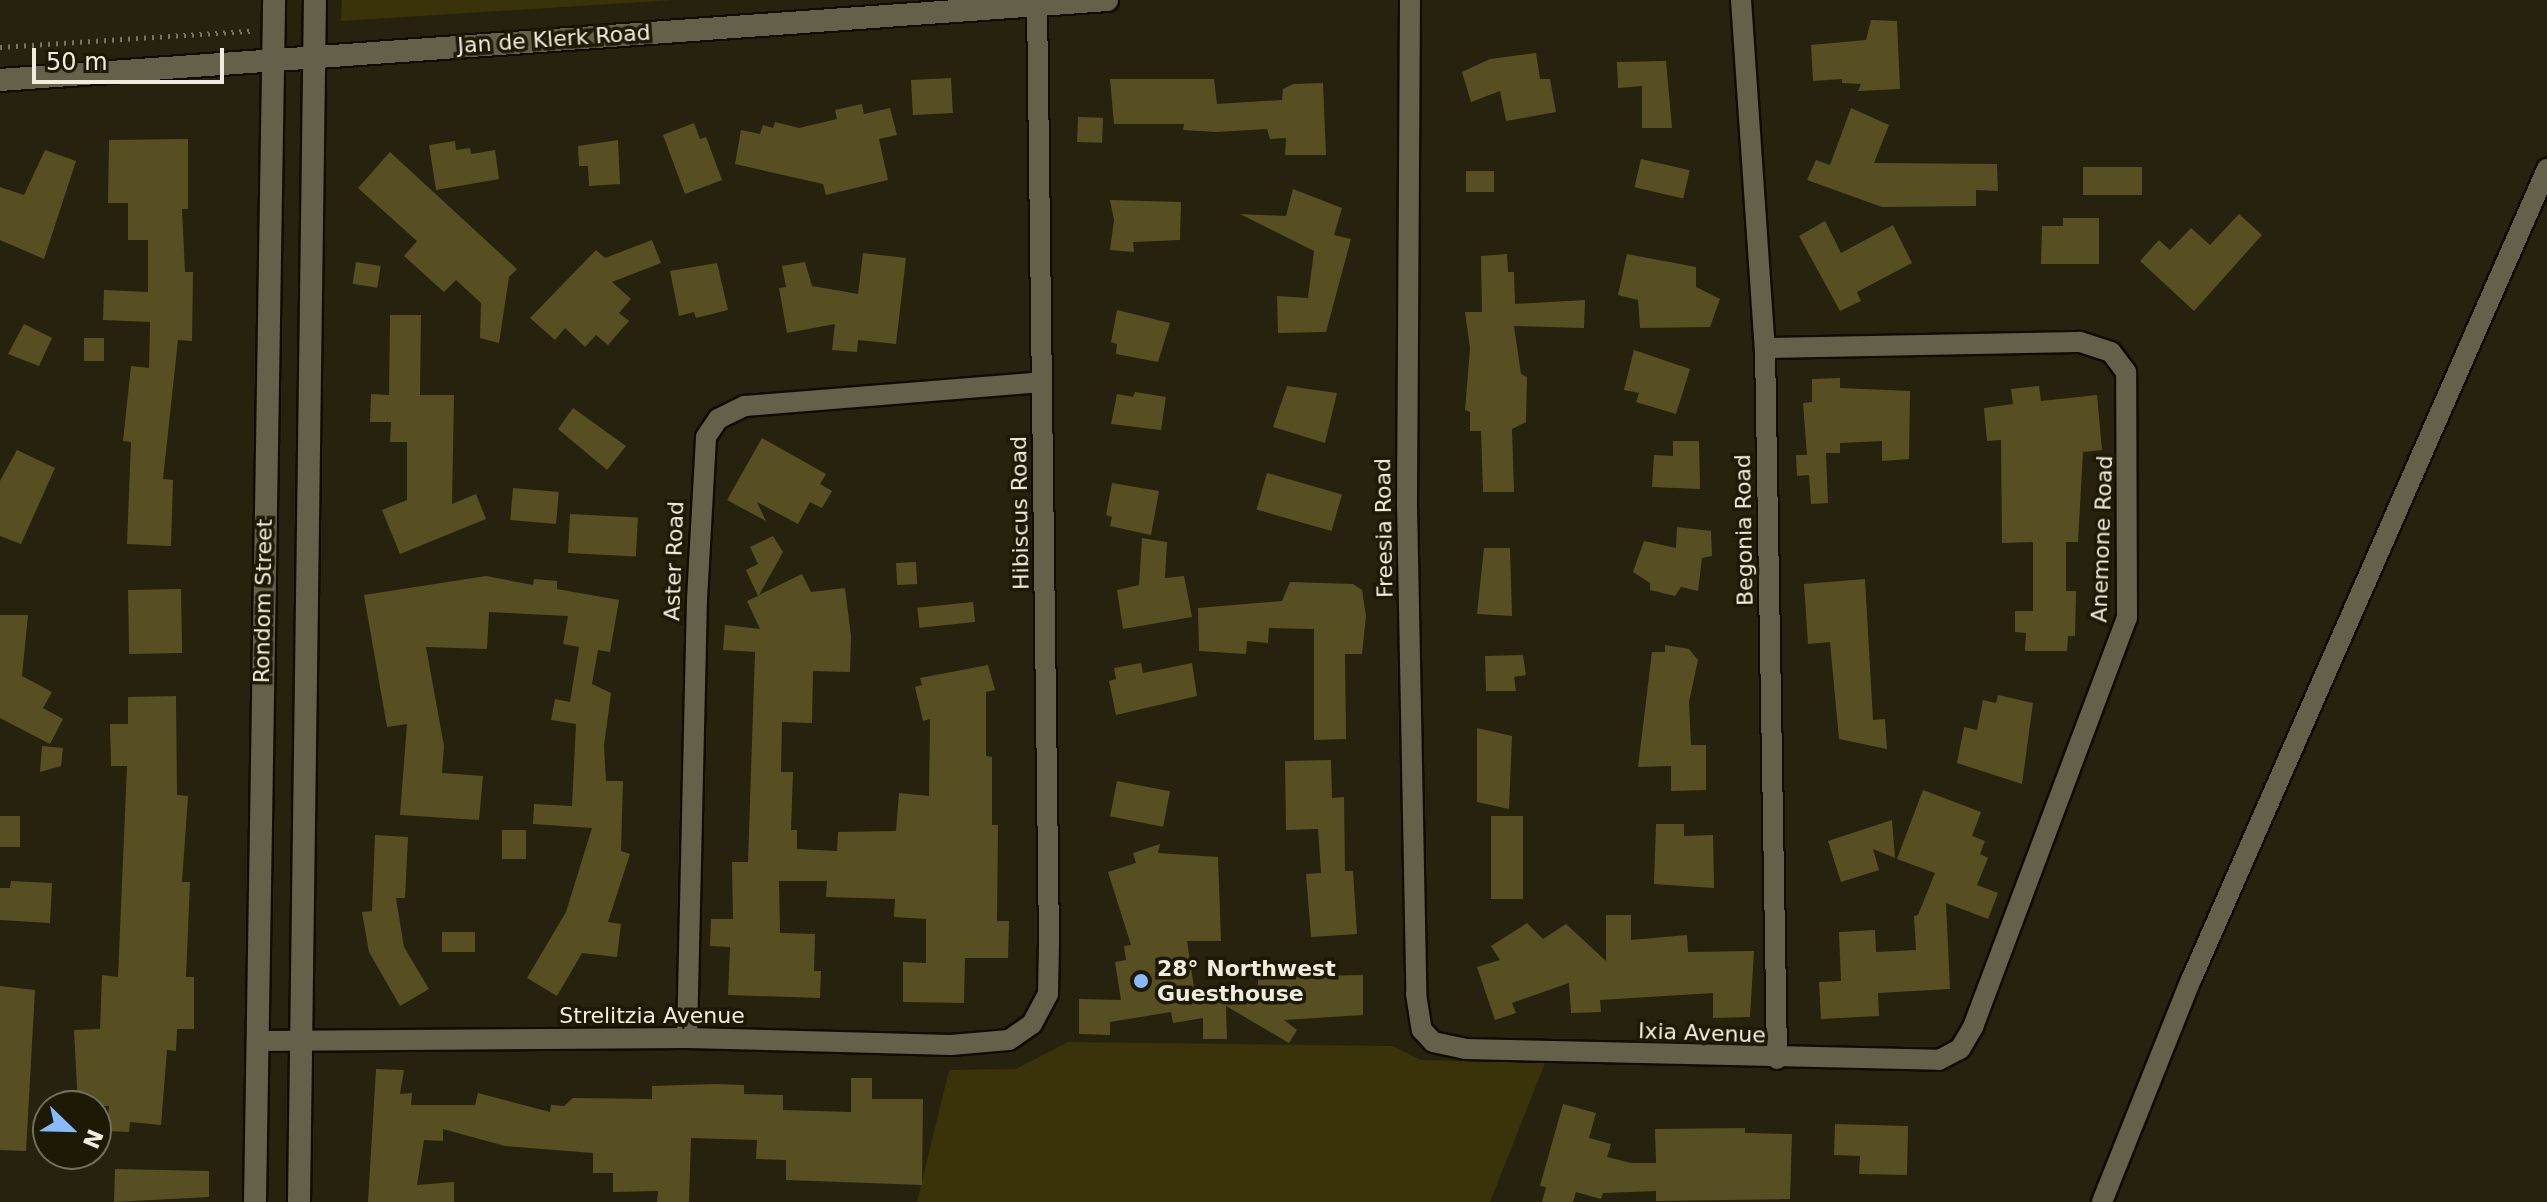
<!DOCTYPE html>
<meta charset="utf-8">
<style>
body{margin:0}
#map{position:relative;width:2547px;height:1202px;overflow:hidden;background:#26220e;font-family:"DejaVu Sans",sans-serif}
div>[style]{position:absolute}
.green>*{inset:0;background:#3a330a}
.building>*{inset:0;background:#574f22;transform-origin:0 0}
.path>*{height:5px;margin-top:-2.5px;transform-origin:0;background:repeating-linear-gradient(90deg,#767361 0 2px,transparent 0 8px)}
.roads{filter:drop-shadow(2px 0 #0f0b00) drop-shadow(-2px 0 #0f0b00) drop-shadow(0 2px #0f0b00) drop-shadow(0 -2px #0f0b00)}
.minor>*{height:20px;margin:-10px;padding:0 10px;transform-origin:10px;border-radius:10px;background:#64604a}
.tertiary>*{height:22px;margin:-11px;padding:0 11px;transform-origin:11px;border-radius:11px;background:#64604a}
.dots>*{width:22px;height:22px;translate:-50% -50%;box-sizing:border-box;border:4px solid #1d1905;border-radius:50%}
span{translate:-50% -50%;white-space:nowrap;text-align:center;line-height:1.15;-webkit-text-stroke:7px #1d1905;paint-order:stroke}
.street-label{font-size:22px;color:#f0ede0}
.poi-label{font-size:22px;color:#f0ede0;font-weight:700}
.left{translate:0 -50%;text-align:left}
.north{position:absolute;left:32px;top:1090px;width:80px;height:80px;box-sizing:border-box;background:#1d1905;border:2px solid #716e5d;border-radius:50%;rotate:113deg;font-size:22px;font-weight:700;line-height:32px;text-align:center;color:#f0ede0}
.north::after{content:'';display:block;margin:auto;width:28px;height:36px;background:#89bafc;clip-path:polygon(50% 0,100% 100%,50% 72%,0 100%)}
.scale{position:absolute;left:32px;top:48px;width:192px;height:36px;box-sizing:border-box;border:4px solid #f0ede0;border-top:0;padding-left:10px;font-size:24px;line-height:28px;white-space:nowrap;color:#f0ede0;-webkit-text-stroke:6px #1d1905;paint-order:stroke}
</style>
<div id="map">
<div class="green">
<i style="clip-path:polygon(342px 0,673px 0,341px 21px)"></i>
<i style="clip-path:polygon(1068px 1042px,1393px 1046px,1421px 1060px,1545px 1063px,1490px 1202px,917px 1202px,949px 1070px,1016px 1069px)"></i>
</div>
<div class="building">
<i style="clip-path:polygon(1871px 20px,1897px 21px,1900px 89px,1858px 91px,1861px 84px,1842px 83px,1842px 79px,1813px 81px,1811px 45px,1866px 40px)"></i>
<i style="clip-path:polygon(1536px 53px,1540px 79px,1550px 79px,1556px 112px,1506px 121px,1500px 91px,1471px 102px,1462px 72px,1490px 59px)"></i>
<i style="clip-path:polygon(1666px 61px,1672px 128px,1642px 128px,1642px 86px,1618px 88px,1617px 62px)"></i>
<i style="left:951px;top:78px;width:35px;height:40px;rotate:87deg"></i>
<i style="clip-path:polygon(1110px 79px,1214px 79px,1217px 104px,1282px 100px,1283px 89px,1293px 84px,1323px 83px,1326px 155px,1285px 155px,1286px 138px,1270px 139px,1267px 129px,1216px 132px,1183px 130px,1184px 124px,1114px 124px)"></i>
<i style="clip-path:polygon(862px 104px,864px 114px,890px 108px,897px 135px,879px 139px,888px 180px,826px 195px,823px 184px,735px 164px,741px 130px,760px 134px,763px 125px,773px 128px,775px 122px,799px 128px,837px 119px,835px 110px)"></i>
<i style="clip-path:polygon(1851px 108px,1889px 125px,1874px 163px,1997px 164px,1998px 191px,1976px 190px,1976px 206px,1882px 207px,1807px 180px,1816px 160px,1830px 165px)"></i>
<i style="left:1078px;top:117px;width:25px;height:25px;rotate:2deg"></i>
<i style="clip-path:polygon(694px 123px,700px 139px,706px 137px,722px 180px,685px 194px,663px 135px)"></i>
<i style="clip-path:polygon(188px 139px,188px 209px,182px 209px,185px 272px,193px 272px,192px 341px,178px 340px,163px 479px,173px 480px,171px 546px,127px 544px,131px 442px,123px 441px,131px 366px,149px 368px,150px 322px,103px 320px,104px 290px,148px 292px,148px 240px,128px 240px,128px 203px,108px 203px,109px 140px)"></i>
<i style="clip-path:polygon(618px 140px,620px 184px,589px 186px,588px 166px,579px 166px,578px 146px)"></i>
<i style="clip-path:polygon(455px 141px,456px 150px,470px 148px,471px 154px,495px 150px,499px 179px,436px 190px,429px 145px)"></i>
<i style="clip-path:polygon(45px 150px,76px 161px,44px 259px,0 240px,0 187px,24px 195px)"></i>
<i style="clip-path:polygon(390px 152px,517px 269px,509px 277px,499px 343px,480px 338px,481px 303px,456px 280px,444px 292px,404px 256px,417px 241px,358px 188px)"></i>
<i style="left:1641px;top:159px;width:50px;height:29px;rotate:13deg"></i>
<i style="left:2083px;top:167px;width:59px;height:28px"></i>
<i style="left:1466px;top:171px;width:28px;height:21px"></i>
<i style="clip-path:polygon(1293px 189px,1342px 208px,1334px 235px,1351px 239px,1326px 332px,1278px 333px,1277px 296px,1308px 298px,1314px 251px,1240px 214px,1286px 216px)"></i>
<i style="clip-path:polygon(1110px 200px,1181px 202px,1180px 240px,1133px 242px,1134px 252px,1110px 250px,1114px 220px)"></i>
<i style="clip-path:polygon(2239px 214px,2262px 235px,2194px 311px,2140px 261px,2159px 240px,2170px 250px,2191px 228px,2210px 245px)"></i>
<i style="clip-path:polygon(2063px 218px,2099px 218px,2099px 264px,2041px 264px,2042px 226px,2063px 226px)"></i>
<i style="clip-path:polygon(1825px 221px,1841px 253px,1893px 225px,1912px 263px,1857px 292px,1861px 301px,1840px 311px,1799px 236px)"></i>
<i style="clip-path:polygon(652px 240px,661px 263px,612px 282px,631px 299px,619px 313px,629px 321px,608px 345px,596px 335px,585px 347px,565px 328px,555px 340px,530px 318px,596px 250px,605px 258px)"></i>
<i style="clip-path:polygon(863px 253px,906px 258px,896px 344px,858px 340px,857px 352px,832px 350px,835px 324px,787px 333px,779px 288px,786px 287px,782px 266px,805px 262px,812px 286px,858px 294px)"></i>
<i style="clip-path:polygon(1507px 254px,1508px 272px,1514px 272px,1515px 304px,1585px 300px,1584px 328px,1514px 326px,1521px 374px,1527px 377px,1526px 422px,1512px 429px,1514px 492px,1483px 492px,1481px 431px,1470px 431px,1470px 412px,1465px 410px,1470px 348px,1465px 312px,1482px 312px,1481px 256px)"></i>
<i style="clip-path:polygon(1627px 254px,1696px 267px,1696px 287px,1720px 299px,1710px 327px,1640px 328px,1638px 300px,1618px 295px)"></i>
<i style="left:356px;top:262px;width:25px;height:22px;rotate:9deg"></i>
<i style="clip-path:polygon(717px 263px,728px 310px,696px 318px,694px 312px,679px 316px,670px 271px)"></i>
<i style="clip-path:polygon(1117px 310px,1170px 323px,1158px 362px,1116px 354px,1117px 344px,1111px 342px)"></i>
<i style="clip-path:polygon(390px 315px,421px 315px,420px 395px,454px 395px,452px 504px,476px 494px,486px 519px,400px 554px,382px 510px,407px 500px,407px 442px,390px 442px,391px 422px,370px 422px,371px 394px,389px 395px)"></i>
<i style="clip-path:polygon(24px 324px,52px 338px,39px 366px,8px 354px)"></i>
<i style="left:104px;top:338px;width:23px;height:20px;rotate:90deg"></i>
<i style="clip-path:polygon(1634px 350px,1690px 369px,1676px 414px,1636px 402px,1639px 393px,1624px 390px)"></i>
<i style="clip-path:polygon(1840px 378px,1840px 388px,1910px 391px,1909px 459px,1882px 461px,1882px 441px,1840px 443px,1840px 453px,1826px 453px,1828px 503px,1811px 504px,1809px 475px,1797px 476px,1796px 455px,1807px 455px,1803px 403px,1812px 402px,1812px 379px)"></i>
<i style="clip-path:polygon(1287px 386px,1337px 393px,1325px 443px,1273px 427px)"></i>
<i style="clip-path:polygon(2039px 386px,2041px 401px,2097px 395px,2102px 450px,2083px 452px,2078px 542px,2066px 542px,2066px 591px,2076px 591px,2075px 636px,2068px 636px,2067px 651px,2025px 651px,2026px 633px,2015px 632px,2015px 611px,2033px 611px,2033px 542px,2002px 543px,2001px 440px,1987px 441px,1984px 408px,2013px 404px,2011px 389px)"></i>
<i style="clip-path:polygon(1135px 392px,1166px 397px,1161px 430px,1111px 424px,1117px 394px,1133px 397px)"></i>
<i style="clip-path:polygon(573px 408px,626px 446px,607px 470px,558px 429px)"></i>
<i style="clip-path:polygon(762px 438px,826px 474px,820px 484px,832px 491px,822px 508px,810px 502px,798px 524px,757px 502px,766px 521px,727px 500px)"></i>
<i style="clip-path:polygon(1673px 441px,1699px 441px,1700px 489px,1652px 487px,1654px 455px,1673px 456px)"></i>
<i style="clip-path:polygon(17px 450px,55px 468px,21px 544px,0 536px,0 481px)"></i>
<i style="left:1267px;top:473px;width:78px;height:38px;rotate:16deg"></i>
<i style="clip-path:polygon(1112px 483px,1159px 491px,1151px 535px,1110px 526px,1112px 517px,1106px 515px)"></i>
<i style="left:513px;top:488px;width:46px;height:32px;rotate:5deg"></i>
<i style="left:570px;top:514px;width:68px;height:39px;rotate:3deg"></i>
<i style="clip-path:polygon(1677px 527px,1711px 531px,1712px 556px,1702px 558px,1698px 591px,1681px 587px,1675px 596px,1650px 590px,1650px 583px,1633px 572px,1644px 541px,1676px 548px)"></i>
<i style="clip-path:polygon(773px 536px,783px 552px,759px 595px,802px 574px,811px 592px,845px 588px,851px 636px,850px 672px,813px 671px,812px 723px,782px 722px,781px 772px,793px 772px,791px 830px,797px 830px,797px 849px,837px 851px,838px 832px,896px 831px,899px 793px,929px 796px,930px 719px,923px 721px,915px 687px,922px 685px,920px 678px,988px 665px,995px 690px,986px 692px,986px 756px,992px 757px,992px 825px,998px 825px,997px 921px,1009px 921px,1008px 958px,965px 958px,964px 1003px,903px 1002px,903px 962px,926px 963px,926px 919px,894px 917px,895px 899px,826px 897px,827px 881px,779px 881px,780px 933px,815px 934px,814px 971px,821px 971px,820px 998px,728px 995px,730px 947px,710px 946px,711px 919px,733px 919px,732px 862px,748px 862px,755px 652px,723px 650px,725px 625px,760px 629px,747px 601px,758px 596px,746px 570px,758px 564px,750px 547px)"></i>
<i style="clip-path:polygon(1142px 538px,1167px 542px,1165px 578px,1184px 576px,1192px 617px,1123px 629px,1117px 590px,1139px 585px)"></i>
<i style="clip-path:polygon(1484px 548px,1510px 548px,1512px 616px,1477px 614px)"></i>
<i style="left:916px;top:562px;width:22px;height:20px;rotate:87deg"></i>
<i style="clip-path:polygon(486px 576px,533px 585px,534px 579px,557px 581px,557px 589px,619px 600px,610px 652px,598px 650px,592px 684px,611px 693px,604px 746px,606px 781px,623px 781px,621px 851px,630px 854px,608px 922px,621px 924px,617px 957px,582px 953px,557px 996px,527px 978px,566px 912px,592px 828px,533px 824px,534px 804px,572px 806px,576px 724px,551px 720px,555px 699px,570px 702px,579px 647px,563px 644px,568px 616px,489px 612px,487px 649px,426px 647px,444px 746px,442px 773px,483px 776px,479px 820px,400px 815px,407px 724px,387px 727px,364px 595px)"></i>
<i style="clip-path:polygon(1865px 579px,1873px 720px,1885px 719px,1887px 749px,1839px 739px,1830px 642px,1808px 644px,1804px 584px)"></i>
<i style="clip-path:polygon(1290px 582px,1353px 584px,1362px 590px,1366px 616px,1362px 654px,1345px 654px,1346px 739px,1314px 740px,1314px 629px,1269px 628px,1268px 643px,1247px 641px,1246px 654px,1199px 651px,1198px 608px,1282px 601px)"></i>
<i style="left:181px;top:589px;width:64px;height:53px;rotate:89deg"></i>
<i style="left:973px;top:602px;width:20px;height:56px;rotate:84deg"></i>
<i style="clip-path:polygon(0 615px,28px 615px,22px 676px,52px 692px,43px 708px,63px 719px,50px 744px,0 718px)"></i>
<i style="clip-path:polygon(1665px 645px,1689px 649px,1698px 660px,1689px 702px,1691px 745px,1706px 745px,1706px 790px,1671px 791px,1671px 766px,1638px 767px,1652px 652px,1665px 652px)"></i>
<i style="clip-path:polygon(1523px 655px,1526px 675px,1514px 677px,1516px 691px,1486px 691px,1485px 656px)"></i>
<i style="clip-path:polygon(1141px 663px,1143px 673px,1192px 663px,1197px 696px,1116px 715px,1109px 681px,1116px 679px,1114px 668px)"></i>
<i style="clip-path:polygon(1998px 695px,2033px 703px,2022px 784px,1957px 763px,1964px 727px,1977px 730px,1983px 700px,1996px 703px)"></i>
<i style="clip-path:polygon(176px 696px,177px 795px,188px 796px,182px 882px,190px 882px,186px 977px,194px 977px,194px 1029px,177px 1029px,176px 1051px,167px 1050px,161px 1125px,130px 1122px,129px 1132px,107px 1131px,109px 1106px,78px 1106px,74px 1030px,100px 1029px,102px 975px,118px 977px,127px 766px,111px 766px,110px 724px,128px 724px,128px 697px)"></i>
<i style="clip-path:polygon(1477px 728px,1512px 736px,1509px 809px,1477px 802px)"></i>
<i style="clip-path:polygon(42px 746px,63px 748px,61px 766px,40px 772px)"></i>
<i style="clip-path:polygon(1331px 760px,1332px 798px,1344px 797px,1345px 871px,1353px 871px,1357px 934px,1311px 937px,1306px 874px,1321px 873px,1318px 829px,1286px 830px,1285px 761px)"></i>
<i style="left:1117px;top:781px;width:54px;height:36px;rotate:11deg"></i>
<i style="clip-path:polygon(1923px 790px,1981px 812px,1972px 836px,1985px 841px,1980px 854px,1988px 858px,1977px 885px,1998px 893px,1988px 919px,1946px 903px,1950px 989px,1878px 993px,1879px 1016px,1821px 1019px,1819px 982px,1841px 981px,1839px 932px,1875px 930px,1876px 952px,1916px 950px,1914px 916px,1918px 915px,1935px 873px,1897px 859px)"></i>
<i style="left:0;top:816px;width:20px;height:31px"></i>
<i style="left:1491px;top:816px;width:32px;height:83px"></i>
<i style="clip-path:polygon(1892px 820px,1895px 858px,1873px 849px,1879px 870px,1841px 882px,1828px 841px)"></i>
<i style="clip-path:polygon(1656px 824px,1684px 824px,1684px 836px,1713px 835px,1714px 888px,1654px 884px)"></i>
<i style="left:502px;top:830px;width:24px;height:29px"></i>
<i style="clip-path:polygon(375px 835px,408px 837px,405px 898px,396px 898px,404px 947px,429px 989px,400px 1006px,369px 952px,362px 912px,372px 911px)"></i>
<i style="clip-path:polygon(1160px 844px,1158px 853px,1218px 857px,1221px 941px,1187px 941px,1195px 994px,1245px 993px,1258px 1002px,1258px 979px,1293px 978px,1293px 966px,1313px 965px,1314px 976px,1363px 975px,1363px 1015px,1284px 1020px,1297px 1030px,1289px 1043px,1226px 1006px,1227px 1039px,1203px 1039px,1203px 1018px,1173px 1023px,1171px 1012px,1110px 1022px,1110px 1035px,1079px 1034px,1079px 999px,1121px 1000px,1115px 962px,1126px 960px,1124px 946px,1131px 945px,1108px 872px,1136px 863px,1133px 853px)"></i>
<i style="clip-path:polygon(11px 881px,52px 883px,50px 923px,0 920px,0 888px,10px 888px)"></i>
<i style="clip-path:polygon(1606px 915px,1631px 915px,1631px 940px,1687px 935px,1688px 952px,1754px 951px,1750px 1017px,1713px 1018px,1713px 993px,1600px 1000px,1601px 1012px,1571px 1013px,1569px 983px,1512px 1003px,1516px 1013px,1495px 1020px,1477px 967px,1500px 960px,1491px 946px,1527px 923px,1543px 939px,1566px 924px,1606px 961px)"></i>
<i style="left:442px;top:932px;width:33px;height:20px"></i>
<i style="clip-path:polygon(0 986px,35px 990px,26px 1151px,0 1150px)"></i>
<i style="clip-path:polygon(376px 1069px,404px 1070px,400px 1094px,412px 1093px,411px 1105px,475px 1105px,478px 1093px,550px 1112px,551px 1105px,564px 1106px,573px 1098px,652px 1099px,652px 1086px,715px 1084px,744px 1085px,744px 1094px,783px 1095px,783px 1110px,851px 1112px,851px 1078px,872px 1078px,872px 1099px,923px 1099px,922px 1185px,786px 1180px,786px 1160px,756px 1159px,757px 1140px,691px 1138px,689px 1202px,657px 1202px,658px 1191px,613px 1192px,613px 1173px,593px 1173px,593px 1153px,505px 1146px,443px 1129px,443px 1141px,424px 1140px,417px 1185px,454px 1182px,454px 1202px,368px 1202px)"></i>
<i style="clip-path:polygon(1563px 1104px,1596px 1113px,1589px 1138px,1611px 1144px,1607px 1157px,1631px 1163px,1656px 1163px,1655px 1129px,1745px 1128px,1745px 1133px,1792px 1134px,1790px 1199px,1656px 1201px,1656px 1191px,1603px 1193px,1601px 1199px,1576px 1192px,1573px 1202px,1542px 1202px,1546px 1187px,1540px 1186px)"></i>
<i style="clip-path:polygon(1835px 1124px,1908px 1126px,1907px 1175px,1859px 1174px,1860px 1156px,1834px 1155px)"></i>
<i style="clip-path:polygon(115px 1169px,209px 1171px,209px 1197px,114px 1202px)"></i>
</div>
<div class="path">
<i style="left:0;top:47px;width:251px;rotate:-3.7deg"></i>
</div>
<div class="roads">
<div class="minor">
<i style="left:1410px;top:0;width:504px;rotate:90.34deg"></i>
<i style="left:1407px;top:504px;width:490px;rotate:88.9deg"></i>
<i style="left:1416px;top:994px;width:36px;rotate:81deg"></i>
<i style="left:1422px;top:1030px;width:16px;rotate:47deg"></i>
<i style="left:1433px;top:1042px;width:33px;rotate:12deg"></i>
<i style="left:1465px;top:1049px;width:474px;rotate:1.3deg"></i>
<i style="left:1939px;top:1060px;width:24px;rotate:-28deg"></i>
<i style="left:1960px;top:1049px;width:26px;rotate:-59deg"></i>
<i style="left:1973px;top:1027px;width:437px;rotate:-69.4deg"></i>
<i style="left:2127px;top:618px;width:246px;rotate:-90.2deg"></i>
<i style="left:2126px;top:372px;width:25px;rotate:-127deg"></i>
<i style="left:2111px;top:352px;width:33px;rotate:-162deg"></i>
<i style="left:2080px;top:342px;width:315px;rotate:178.9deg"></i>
<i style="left:1741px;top:0;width:349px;rotate:86.1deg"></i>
<i style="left:1765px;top:348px;width:711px;rotate:89.03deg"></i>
<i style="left:687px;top:1038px;width:439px;rotate:-88.7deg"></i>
<i style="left:697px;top:599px;width:162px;rotate:-86.8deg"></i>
<i style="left:706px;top:437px;width:22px;rotate:-56deg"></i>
<i style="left:718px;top:419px;width:30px;rotate:-26deg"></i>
<i style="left:745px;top:406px;width:298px;rotate:-4.6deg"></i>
<i style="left:257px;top:1041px;width:430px;rotate:-0.4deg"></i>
<i style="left:687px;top:1038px;width:264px;rotate:1.5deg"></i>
<i style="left:951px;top:1045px;width:58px;rotate:-4.9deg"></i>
<i style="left:1009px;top:1040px;width:28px;rotate:-35deg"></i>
<i style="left:1032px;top:1024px;width:34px;rotate:-62deg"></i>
<i style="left:1048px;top:994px;width:51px;rotate:-88.9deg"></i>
<i style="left:1049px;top:943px;width:937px;rotate:-90.73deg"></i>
<i style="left:2102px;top:1202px;width:239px;rotate:-68.2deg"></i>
<i style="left:2191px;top:980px;width:886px;rotate:-66.3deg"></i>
</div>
<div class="tertiary">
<i style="left:0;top:80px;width:1110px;rotate:-4.13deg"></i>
<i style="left:255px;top:1202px;width:1202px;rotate:-89.09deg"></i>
<i style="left:299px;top:1202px;width:1202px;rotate:-89.24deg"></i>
</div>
</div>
<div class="dots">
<i style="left:1141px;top:981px;background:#89bafc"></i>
</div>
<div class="street-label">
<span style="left:554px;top:39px;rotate:-4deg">Jan de Klerk Road</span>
<span style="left:1020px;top:513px;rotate:-91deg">Hibiscus Road</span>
<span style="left:1384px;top:528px;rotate:-91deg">Freesia Road</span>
<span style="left:1744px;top:530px;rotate:-91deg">Begonia Road</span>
<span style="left:2102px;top:539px;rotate:-88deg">Anemone Road</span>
<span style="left:674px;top:561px;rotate:-88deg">Aster Road</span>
<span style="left:263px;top:601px;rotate:-89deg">Rondom Street</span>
<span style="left:652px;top:1016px">Strelitzia Avenue</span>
<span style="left:1702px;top:1033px;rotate:2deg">Ixia Avenue</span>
</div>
<div class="poi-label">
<span class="left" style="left:1157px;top:981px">28° Northwest<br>Guesthouse</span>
</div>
<div class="north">N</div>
<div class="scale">50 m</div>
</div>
